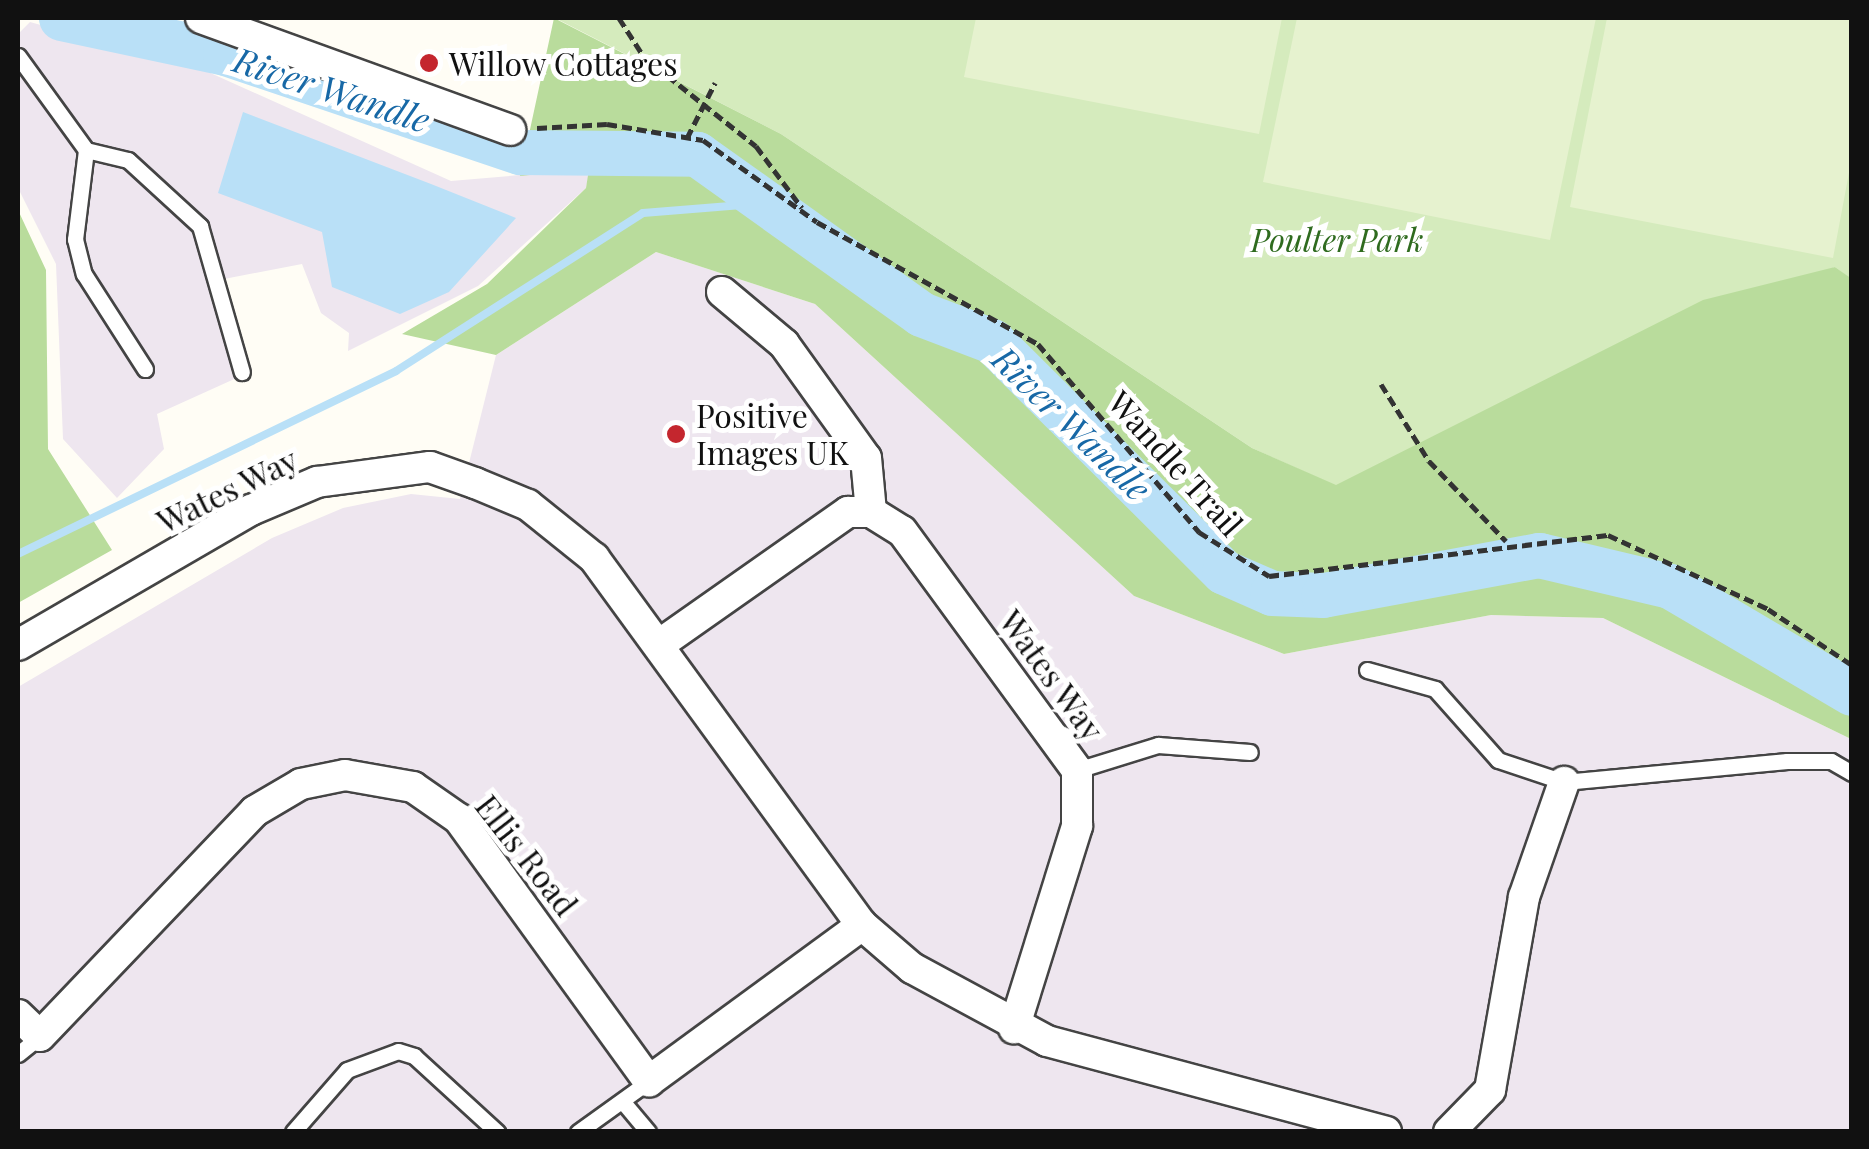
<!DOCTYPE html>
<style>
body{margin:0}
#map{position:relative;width:1869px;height:1149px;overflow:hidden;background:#fffdf5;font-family:"Playfair Display",serif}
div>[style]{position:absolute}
.industrial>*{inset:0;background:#eee6ef}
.green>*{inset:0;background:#d5ebbd}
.forest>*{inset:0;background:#b9dc9c}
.pitch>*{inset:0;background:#e6f2cf}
.water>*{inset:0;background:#b9e0f7}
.stream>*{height:8px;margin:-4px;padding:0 4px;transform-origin:4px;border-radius:4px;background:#b9e0f7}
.river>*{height:45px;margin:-22.5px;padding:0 22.5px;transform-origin:22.5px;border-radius:22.5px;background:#b9e0f7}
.path>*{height:5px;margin-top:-2.5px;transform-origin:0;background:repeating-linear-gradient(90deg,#333 0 10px,transparent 0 15px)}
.roads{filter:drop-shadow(2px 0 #444) drop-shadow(-2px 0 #444) drop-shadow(0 2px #444) drop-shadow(0 -2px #444)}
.service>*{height:15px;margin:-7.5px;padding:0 7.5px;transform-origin:7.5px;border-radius:7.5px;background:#fff}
.minor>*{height:30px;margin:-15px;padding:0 15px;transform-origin:15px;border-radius:15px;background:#fff}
.dots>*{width:28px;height:28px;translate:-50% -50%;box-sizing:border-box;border:5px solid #fff;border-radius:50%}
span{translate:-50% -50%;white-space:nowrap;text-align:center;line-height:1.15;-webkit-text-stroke:10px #fff;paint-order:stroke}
.poi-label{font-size:32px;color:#111}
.left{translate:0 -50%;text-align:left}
.park-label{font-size:32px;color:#2f6b1f;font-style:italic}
.street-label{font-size:32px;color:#111}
.water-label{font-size:35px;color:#1768a6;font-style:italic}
.frame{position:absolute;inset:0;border:20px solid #111;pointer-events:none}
</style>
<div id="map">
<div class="industrial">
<i style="clip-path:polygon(30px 22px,206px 71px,451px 181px,590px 169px,586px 188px,478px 286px,348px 351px,349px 333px,321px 313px,302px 264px,224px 279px,252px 371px,157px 414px,164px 449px,117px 498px,63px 439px,56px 264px,18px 188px,18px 34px)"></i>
<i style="clip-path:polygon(656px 252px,815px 304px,1134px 596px,1284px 654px,1491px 615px,1603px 618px,1851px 739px,1851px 1131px,18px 1131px,18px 687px,272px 538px,343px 508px,411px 494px,460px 499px,496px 355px)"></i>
</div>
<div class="green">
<i style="clip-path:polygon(555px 18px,1851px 18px,1851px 279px,1835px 267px,1336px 486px,1252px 448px,781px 134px)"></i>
</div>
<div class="forest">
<i style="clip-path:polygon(554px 18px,781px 134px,1252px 448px,1336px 485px,1703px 300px,1835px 267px,1852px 279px,1851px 739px,1603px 618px,1491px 615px,1284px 654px,1134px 596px,815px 304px,656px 252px,496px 355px,402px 334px,487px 284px,586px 188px,589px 169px,520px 176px)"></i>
<i style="clip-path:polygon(18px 210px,46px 270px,48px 449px,112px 550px,18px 603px)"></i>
</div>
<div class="pitch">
<i style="clip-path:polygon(976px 18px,1282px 18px,1259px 134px,964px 77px)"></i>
<i style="clip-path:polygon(1297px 18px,1596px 18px,1550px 240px,1263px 182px)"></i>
<i style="clip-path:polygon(1607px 18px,1851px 18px,1851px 162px,1833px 258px,1570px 207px)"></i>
</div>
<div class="water">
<i style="clip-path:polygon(243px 112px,431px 184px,516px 218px,449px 292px,400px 314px,332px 287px,322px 232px,218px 193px)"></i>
</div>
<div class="stream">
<i style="left:18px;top:554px;width:420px;rotate:-25.8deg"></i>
<i style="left:396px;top:371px;width:293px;rotate:-32.6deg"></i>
<i style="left:643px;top:213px;width:125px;rotate:-4.6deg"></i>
</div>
<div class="river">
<i style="left:61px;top:18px;width:168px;rotate:12deg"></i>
<i style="left:225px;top:53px;width:311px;rotate:18.6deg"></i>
<i style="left:520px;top:152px;width:177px;rotate:0.6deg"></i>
<i style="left:697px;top:154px;width:275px;rotate:35.5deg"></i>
<i style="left:921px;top:314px;width:76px;rotate:20.8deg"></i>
<i style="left:992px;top:341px;width:327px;rotate:44.9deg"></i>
<i style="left:1224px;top:572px;width:52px;rotate:23.6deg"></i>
<i style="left:1272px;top:593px;width:51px;rotate:2.2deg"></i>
<i style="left:1323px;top:595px;width:220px;rotate:-10.5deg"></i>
<i style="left:1539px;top:555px;width:135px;rotate:13.3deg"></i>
<i style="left:1670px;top:586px;width:211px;rotate:30.5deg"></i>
</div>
<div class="path">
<i style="left:619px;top:18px;width:46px;rotate:57.3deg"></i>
<i style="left:644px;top:57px;width:143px;rotate:38.5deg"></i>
<i style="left:756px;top:146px;width:77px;rotate:53.4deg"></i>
<i style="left:537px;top:128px;width:70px;rotate:-3.3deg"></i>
<i style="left:607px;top:124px;width:97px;rotate:9.5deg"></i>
<i style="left:703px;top:140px;width:140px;rotate:35.7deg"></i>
<i style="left:817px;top:222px;width:252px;rotate:28.9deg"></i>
<i style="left:1038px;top:344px;width:248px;rotate:49.4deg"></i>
<i style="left:1199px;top:532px;width:83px;rotate:32.2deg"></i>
<i style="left:1269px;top:576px;width:341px;rotate:-6.9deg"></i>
<i style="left:1608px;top:535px;width:176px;rotate:24.8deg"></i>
<i style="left:1768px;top:609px;width:101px;rotate:33.7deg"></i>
<i style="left:687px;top:138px;width:62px;rotate:-63deg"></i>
<i style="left:1381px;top:384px;width:91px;rotate:58.1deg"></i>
<i style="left:1429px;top:461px;width:111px;rotate:46.1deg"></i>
</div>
<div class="roads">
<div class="service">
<i style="left:18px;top:56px;width:116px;rotate:54.1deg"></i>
<i style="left:86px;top:150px;width:90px;rotate:97deg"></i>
<i style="left:75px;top:239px;width:36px;rotate:76deg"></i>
<i style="left:84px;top:274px;width:113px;rotate:57.3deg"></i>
<i style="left:86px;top:150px;width:43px;rotate:13.4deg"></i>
<i style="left:128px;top:160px;width:98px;rotate:42.5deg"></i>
<i style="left:200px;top:226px;width:152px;rotate:74deg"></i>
<i style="left:1367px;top:670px;width:71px;rotate:15.6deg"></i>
<i style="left:1435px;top:689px;width:95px;rotate:48.4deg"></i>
<i style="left:1498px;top:760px;width:70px;rotate:18.4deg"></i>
<i style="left:1564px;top:782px;width:224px;rotate:-5.4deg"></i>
<i style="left:1787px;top:761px;width:44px"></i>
<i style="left:1831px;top:761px;width:24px;rotate:30deg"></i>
<i style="left:1077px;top:770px;width:85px;rotate:-17.2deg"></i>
<i style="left:1158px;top:745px;width:92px;rotate:4.4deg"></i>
<i style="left:18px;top:1054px;width:28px;rotate:-39deg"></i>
<i style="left:623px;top:1102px;width:39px;rotate:50deg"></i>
<i style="left:293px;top:1132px;width:82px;rotate:-48.9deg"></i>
<i style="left:347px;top:1070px;width:54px;rotate:-20.4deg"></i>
<i style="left:398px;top:1051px;width:17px;rotate:17deg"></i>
<i style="left:414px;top:1056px;width:113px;rotate:42.5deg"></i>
<i style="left:578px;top:1132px;width:87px;rotate:-35.7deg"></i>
</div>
<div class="minor">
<i style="left:201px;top:18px;width:329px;rotate:19.9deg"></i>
<i style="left:722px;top:292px;width:81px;rotate:40deg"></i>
<i style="left:784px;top:344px;width:140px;rotate:54.3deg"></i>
<i style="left:866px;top:458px;width:54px;rotate:84.7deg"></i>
<i style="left:660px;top:644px;width:230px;rotate:-35.1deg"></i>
<i style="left:848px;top:512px;width:23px"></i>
<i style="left:871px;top:512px;width:36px;rotate:32deg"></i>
<i style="left:902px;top:531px;width:296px;rotate:53.8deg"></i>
<i style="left:1077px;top:770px;width:56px;rotate:90deg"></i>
<i style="left:1077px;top:826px;width:212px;rotate:107.3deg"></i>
<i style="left:18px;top:645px;width:269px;rotate:-30.1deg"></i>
<i style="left:251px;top:510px;width:72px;rotate:-23deg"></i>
<i style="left:317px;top:482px;width:114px;rotate:-7.6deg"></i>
<i style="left:430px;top:467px;width:48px;rotate:19.6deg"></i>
<i style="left:475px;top:483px;width:57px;rotate:22.5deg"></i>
<i style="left:528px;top:505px;width:85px;rotate:38.8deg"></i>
<i style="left:594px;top:558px;width:454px;rotate:53.9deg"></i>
<i style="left:862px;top:925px;width:66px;rotate:40.7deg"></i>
<i style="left:912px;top:968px;width:153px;rotate:28.4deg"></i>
<i style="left:1047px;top:1041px;width:351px;rotate:15deg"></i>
<i style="left:18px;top:1015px;width:30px;rotate:44deg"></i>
<i style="left:40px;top:1036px;width:311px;rotate:-46.3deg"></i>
<i style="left:255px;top:811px;width:53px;rotate:-30.4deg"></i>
<i style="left:301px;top:784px;width:45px;rotate:-11.6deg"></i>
<i style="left:345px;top:775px;width:69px;rotate:10deg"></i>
<i style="left:413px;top:787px;width:56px;rotate:34.8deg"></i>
<i style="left:459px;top:819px;width:324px;rotate:54.1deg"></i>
<i style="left:649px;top:1081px;width:264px;rotate:-36.2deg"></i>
<i style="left:1449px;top:1132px;width:59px;rotate:-45.7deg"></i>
<i style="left:1490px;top:1090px;width:196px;rotate:-80deg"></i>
<i style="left:1524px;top:897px;width:122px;rotate:-70.8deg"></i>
</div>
</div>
<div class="dots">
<i style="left:429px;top:63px;background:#c4262e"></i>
<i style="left:676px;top:434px;background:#c4262e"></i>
</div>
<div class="poi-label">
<span class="left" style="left:449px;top:63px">Willow Cottages</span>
<span class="left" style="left:696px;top:434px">Positive<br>Images UK</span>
</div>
<div class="park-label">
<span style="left:1337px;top:239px">Poulter Park</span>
</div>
<div class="street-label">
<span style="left:1176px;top:463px;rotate:48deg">Wandle Trail</span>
<span style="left:227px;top:490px;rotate:-26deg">Wates Way</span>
<span style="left:1052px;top:675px;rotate:54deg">Wates Way</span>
<span style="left:527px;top:855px;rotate:52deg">Ellis Road</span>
</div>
<div class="water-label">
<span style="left:332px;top:89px;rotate:18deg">River Wandle</span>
<span style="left:1072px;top:423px;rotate:44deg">River Wandle</span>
</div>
<div class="frame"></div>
</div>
